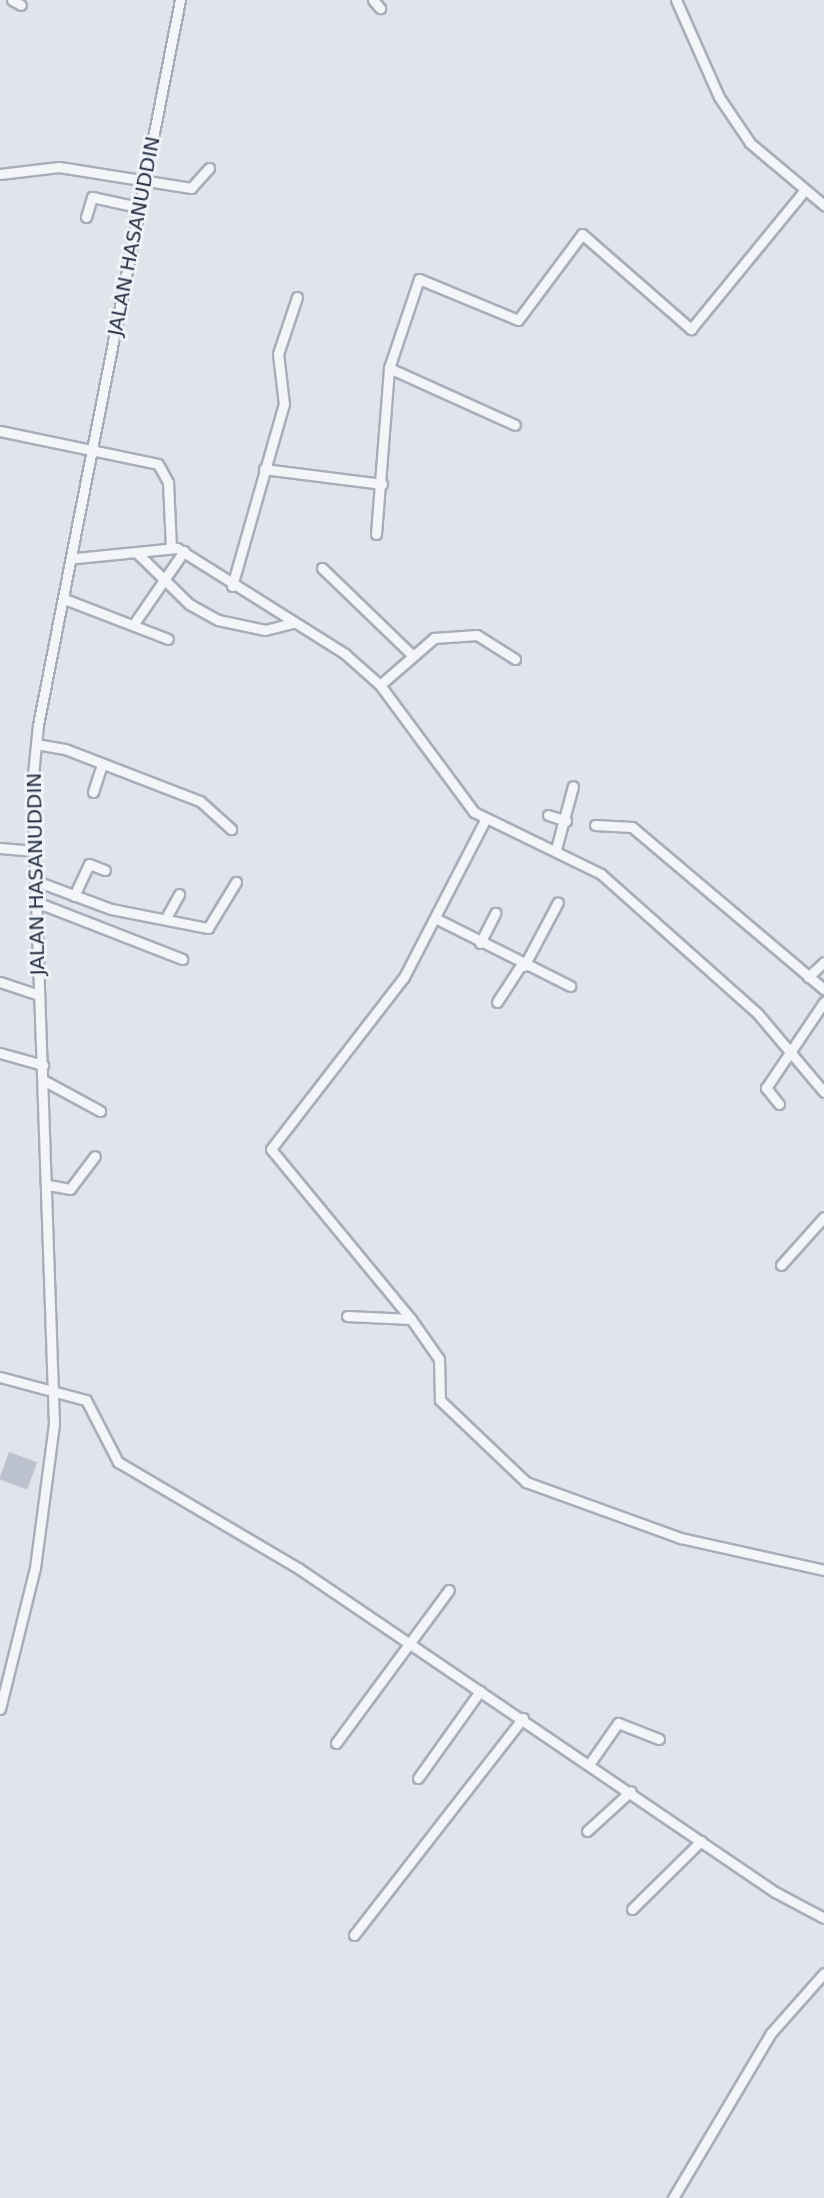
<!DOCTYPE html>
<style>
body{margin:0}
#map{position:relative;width:824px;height:2198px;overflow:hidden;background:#e0e4eb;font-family:"DejaVu Sans",sans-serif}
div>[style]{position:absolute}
.building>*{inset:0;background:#bcc2ce;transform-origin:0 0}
.roads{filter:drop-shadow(2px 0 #a8aeb9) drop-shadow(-2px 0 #a8aeb9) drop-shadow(0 2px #a8aeb9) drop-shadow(0 -2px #a8aeb9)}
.minor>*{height:9px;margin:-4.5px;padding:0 4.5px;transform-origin:4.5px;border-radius:4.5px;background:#f3f5f8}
span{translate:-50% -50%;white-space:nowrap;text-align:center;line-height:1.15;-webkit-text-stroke:6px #f0f3f8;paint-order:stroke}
.street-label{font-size:20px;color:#263044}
</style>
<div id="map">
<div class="building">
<i style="left:9px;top:1452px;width:30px;height:29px;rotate:20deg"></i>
</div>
<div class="roads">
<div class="minor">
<i style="left:12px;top:0;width:10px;rotate:29deg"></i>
<i style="left:373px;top:0;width:11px;rotate:49deg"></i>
<i style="left:676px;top:0;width:106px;rotate:66.1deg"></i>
<i style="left:719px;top:97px;width:55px;rotate:56deg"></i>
<i style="left:750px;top:143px;width:97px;rotate:40deg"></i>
<i style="left:0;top:174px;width:59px;rotate:-6.8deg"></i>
<i style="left:59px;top:167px;width:134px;rotate:9deg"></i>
<i style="left:191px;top:188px;width:27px;rotate:-48deg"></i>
<i style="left:86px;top:217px;width:21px;rotate:-73deg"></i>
<i style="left:92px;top:197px;width:47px;rotate:12.3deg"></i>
<i style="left:389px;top:368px;width:138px;rotate:24.3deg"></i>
<i style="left:0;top:431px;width:161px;rotate:11.8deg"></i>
<i style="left:158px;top:464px;width:21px;rotate:61deg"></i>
<i style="left:168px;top:482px;width:66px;rotate:87.4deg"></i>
<i style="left:264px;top:469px;width:119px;rotate:7.2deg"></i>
<i style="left:376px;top:534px;width:167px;rotate:-85.5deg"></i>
<i style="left:389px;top:368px;width:94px;rotate:-71.4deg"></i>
<i style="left:419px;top:279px;width:107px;rotate:22.5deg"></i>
<i style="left:518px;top:320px;width:107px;rotate:-53.3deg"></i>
<i style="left:582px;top:234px;width:145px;rotate:41.1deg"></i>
<i style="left:691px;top:329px;width:177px;rotate:-50.7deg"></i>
<i style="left:137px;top:553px;width:73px;rotate:44.4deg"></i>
<i style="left:189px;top:604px;width:33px;rotate:29deg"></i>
<i style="left:218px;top:620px;width:48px;rotate:12deg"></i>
<i style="left:265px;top:630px;width:29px;rotate:-14deg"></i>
<i style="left:76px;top:558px;width:101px;rotate:-5.7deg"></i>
<i style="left:177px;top:548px;width:199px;rotate:32.2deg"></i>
<i style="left:345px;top:654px;width:47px;rotate:41.5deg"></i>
<i style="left:380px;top:685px;width:158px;rotate:53.5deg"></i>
<i style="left:474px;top:812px;width:141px;rotate:26deg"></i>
<i style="left:601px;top:874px;width:210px;rotate:41.7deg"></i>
<i style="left:758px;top:1014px;width:102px;rotate:49.8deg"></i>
<i style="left:322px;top:568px;width:124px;rotate:44deg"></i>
<i style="left:232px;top:586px;width:189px;rotate:-74.1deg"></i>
<i style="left:284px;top:404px;width:50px;rotate:-96.8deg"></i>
<i style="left:278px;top:354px;width:60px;rotate:-71.6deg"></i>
<i style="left:67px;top:600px;width:108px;rotate:21.1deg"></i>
<i style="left:133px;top:625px;width:90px;rotate:-55.4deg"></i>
<i style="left:380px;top:685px;width:72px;rotate:-41deg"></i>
<i style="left:434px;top:638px;width:43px;rotate:-4deg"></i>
<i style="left:477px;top:635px;width:45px;rotate:32.3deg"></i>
<i style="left:36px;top:744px;width:29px;rotate:10deg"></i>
<i style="left:65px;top:749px;width:145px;rotate:21.1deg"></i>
<i style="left:200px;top:801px;width:42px;rotate:42.1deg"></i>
<i style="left:93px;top:792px;width:26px;rotate:-72deg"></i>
<i style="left:548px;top:815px;width:19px;rotate:18deg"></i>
<i style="left:595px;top:825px;width:37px;rotate:3deg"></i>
<i style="left:632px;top:827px;width:251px;rotate:40.2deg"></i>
<i style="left:0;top:848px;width:35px;rotate:5deg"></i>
<i style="left:556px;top:849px;width:65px;rotate:-74.9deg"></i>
<i style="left:36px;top:881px;width:80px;rotate:20.5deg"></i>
<i style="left:111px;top:909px;width:99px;rotate:11.1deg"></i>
<i style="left:208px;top:928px;width:54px;rotate:-58.7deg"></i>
<i style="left:74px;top:896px;width:35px;rotate:-65deg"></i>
<i style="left:89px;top:864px;width:17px;rotate:21deg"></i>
<i style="left:36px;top:902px;width:157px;rotate:21.3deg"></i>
<i style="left:167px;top:916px;width:25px;rotate:-61deg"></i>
<i style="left:439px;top:920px;width:147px;rotate:26.7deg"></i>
<i style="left:480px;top:943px;width:34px;rotate:-63deg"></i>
<i style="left:524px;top:966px;width:72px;rotate:-62deg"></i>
<i style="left:808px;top:977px;width:22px;rotate:-43deg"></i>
<i style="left:0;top:982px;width:41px;rotate:18.4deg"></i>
<i style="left:497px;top:1002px;width:44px;rotate:-57deg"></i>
<i style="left:0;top:1053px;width:45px;rotate:15.6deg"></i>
<i style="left:43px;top:1080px;width:65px;rotate:28.5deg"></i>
<i style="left:779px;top:1104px;width:21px;rotate:-129deg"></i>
<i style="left:766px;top:1088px;width:104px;rotate:-56deg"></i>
<i style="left:48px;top:1185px;width:22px;rotate:10deg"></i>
<i style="left:70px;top:1189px;width:41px;rotate:-52.9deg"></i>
<i style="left:781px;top:1265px;width:64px;rotate:-48.1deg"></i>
<i style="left:347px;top:1316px;width:64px;rotate:2.7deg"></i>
<i style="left:411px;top:1319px;width:49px;rotate:55deg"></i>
<i style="left:439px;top:1359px;width:41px;rotate:88.6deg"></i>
<i style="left:440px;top:1400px;width:119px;rotate:43.6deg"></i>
<i style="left:526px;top:1482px;width:165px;rotate:19.9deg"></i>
<i style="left:681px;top:1538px;width:147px;rotate:12.6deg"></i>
<i style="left:411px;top:1319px;width:220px;rotate:-129.5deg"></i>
<i style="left:271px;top:1149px;width:217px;rotate:-52.3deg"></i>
<i style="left:404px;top:977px;width:177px;rotate:-62.7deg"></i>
<i style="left:0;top:1377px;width:89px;rotate:15deg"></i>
<i style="left:86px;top:1400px;width:70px;rotate:62.7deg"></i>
<i style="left:118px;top:1462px;width:209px;rotate:30.5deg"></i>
<i style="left:298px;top:1568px;width:577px;rotate:34.19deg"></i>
<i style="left:775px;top:1892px;width:55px;rotate:28deg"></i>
<i style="left:0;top:1709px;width:145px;rotate:-76.1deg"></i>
<i style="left:35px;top:1568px;width:145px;rotate:-82.5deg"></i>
<i style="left:54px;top:1424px;width:640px;rotate:-91.97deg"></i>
<i style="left:32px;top:784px;width:59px;rotate:-84.2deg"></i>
<i style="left:38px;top:725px;width:739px;rotate:-78.92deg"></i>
<i style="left:336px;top:1743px;width:190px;rotate:-53.6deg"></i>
<i style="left:590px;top:1763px;width:49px;rotate:-55deg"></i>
<i style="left:618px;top:1723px;width:44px;rotate:21.3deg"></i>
<i style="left:418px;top:1778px;width:107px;rotate:-54.5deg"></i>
<i style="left:587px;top:1831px;width:59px;rotate:-42.3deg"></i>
<i style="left:632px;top:1909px;width:97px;rotate:-44.6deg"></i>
<i style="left:354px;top:1935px;width:275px;rotate:-52.1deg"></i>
<i style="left:673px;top:2198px;width:192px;rotate:-59.3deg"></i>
<i style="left:771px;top:2033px;width:80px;rotate:-48.5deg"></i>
</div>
</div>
<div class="street-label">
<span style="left:134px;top:236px;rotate:-79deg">JALAN HASANUDDIN</span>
<span style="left:36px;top:874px;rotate:-91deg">JALAN HASANUDDIN</span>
</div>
</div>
